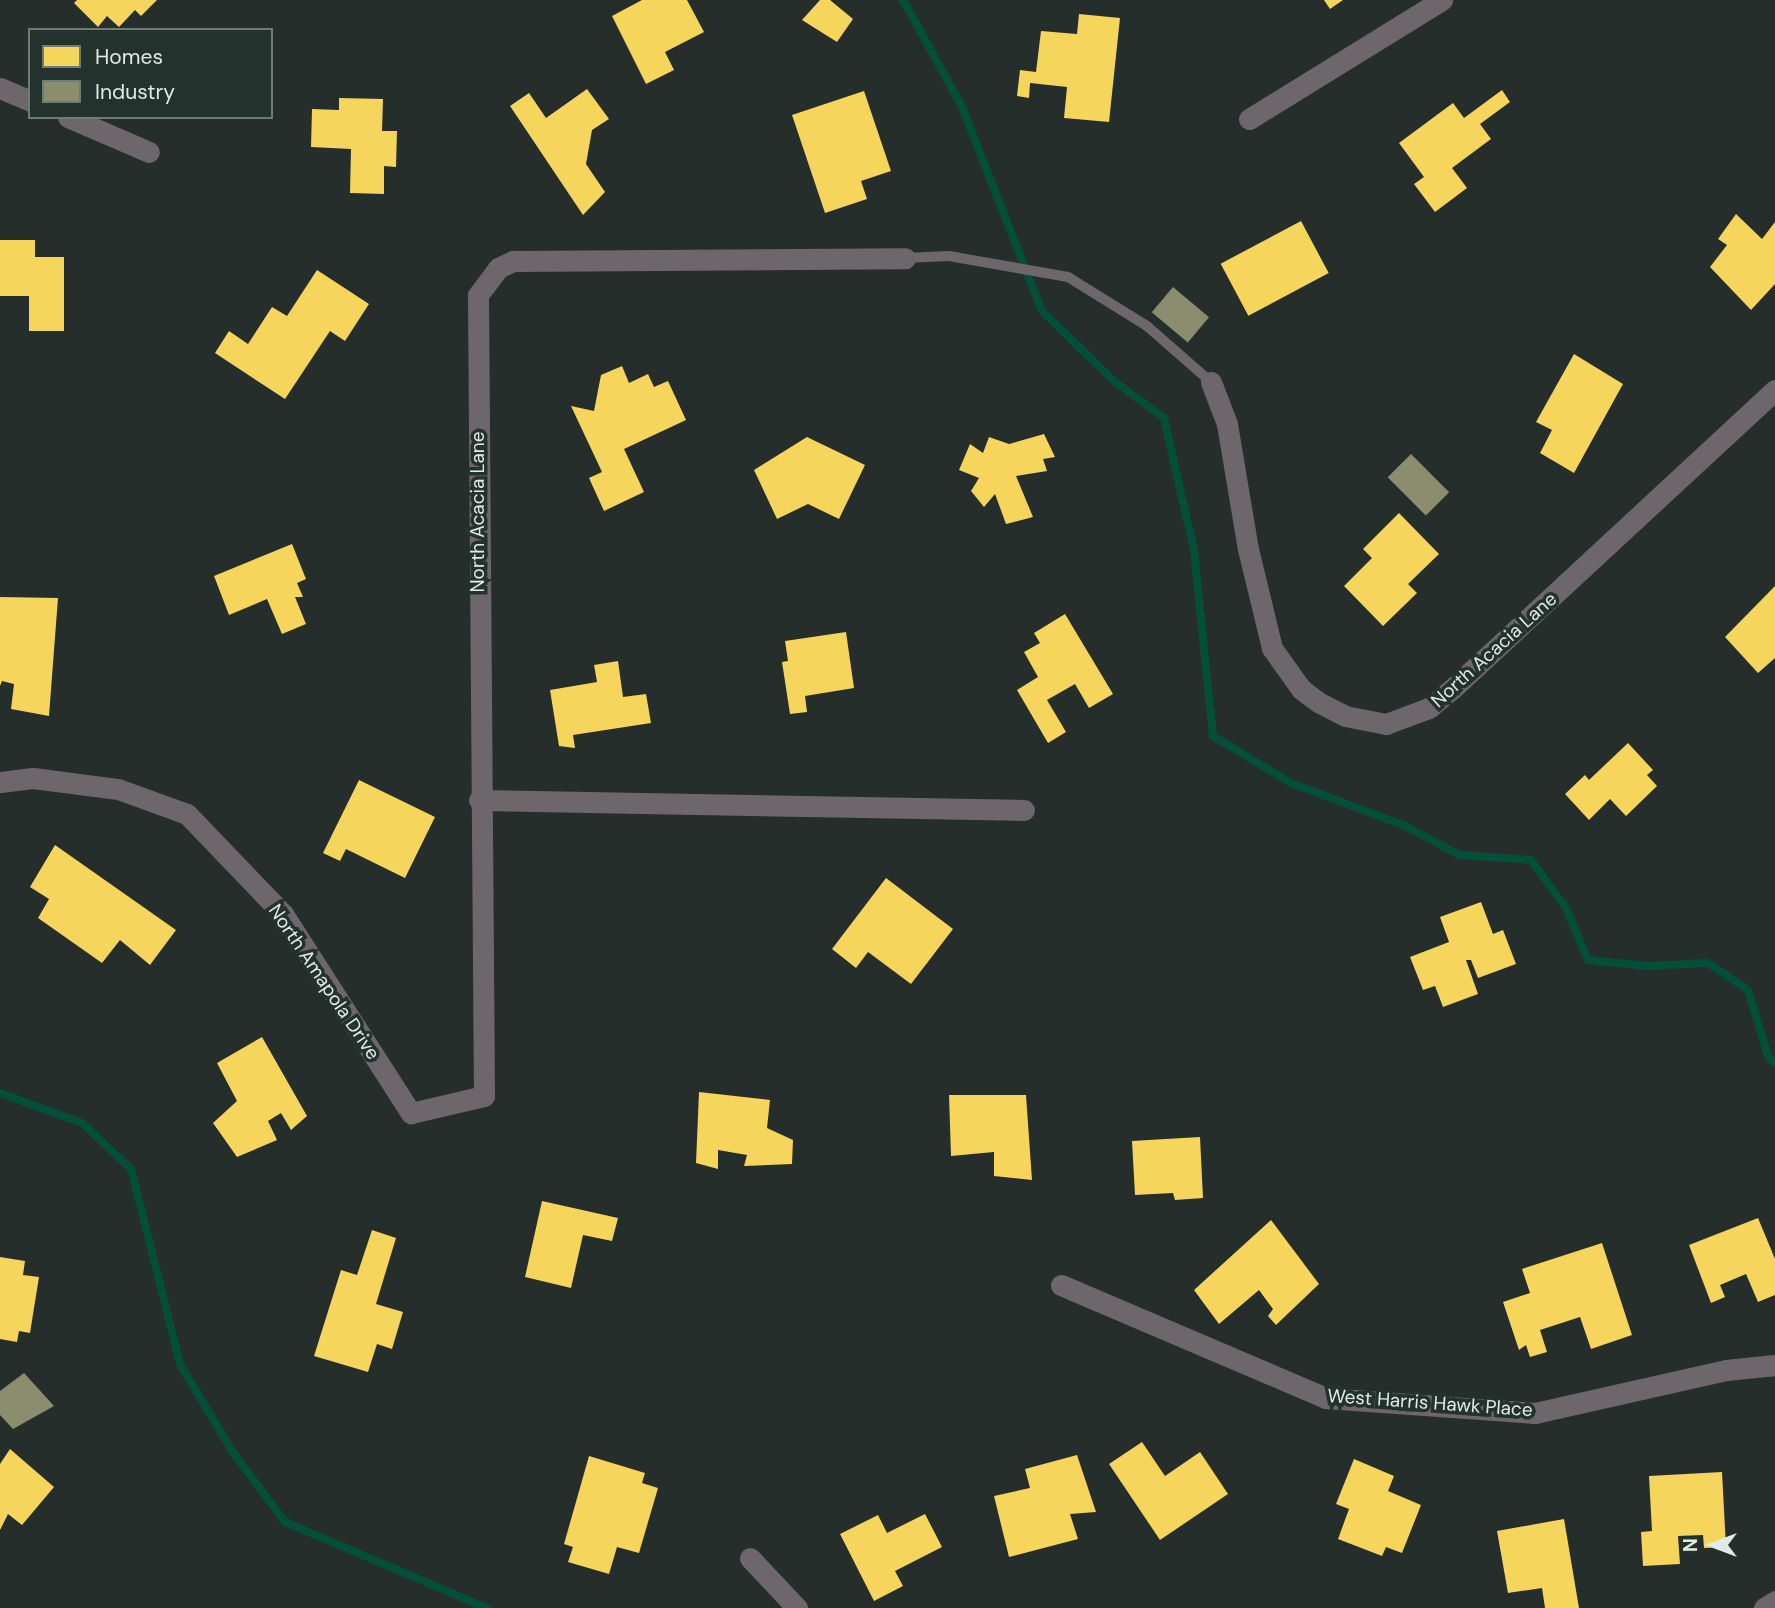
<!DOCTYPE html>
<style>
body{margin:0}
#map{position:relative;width:1775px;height:1608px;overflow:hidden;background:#262e2b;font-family:"DM Sans",sans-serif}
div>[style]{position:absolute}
.homes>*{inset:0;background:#f6d55c;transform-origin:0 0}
.industry>*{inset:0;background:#8c8c6e;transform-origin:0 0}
.stream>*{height:8px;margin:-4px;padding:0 4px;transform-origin:4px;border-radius:4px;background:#034f3a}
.service>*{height:10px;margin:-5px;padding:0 5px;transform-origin:5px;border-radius:5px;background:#6d676b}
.minor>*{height:21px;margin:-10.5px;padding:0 10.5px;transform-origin:10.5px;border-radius:10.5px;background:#6d676b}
span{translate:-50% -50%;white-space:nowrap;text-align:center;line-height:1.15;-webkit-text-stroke:7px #23322c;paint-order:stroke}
.street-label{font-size:19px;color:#e1eae6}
.legend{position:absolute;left:28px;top:28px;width:245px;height:91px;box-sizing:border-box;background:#23322c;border:2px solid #6f7c76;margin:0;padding:9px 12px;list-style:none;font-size:21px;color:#e1eae6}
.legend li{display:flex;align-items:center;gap:14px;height:35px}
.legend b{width:35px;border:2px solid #6f7c76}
.north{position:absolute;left:1677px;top:1510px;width:70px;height:70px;-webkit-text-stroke:5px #23322c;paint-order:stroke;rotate:270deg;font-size:19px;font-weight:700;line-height:28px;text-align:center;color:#e1eae6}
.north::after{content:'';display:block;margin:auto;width:24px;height:32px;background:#e1eae6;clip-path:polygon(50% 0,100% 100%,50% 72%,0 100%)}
</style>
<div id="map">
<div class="homes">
<i style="clip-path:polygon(77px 0,157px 0,141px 16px,135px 10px,119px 27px,107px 16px,98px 27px,74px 3px)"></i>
<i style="clip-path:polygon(642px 0,687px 0,704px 32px,665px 52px,674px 70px,646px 84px,612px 16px)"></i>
<i style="clip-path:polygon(820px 0,830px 0,853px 19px,837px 42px,802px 20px)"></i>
<i style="clip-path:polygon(1324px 0,1343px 0,1330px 9px)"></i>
<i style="clip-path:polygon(1079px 14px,1120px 18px,1109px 122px,1064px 118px,1067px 87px,1030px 83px,1029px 98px,1017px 96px,1020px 70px,1036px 72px,1041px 31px,1077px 34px)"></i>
<i style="clip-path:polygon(587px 89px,609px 119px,592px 130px,586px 164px,605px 192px,583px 215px,510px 106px,529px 93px,546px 118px)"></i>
<i style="clip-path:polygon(1502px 90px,1510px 102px,1480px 124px,1491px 139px,1452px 168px,1467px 188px,1435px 212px,1414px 184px,1424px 177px,1399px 143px,1453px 103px,1464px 118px)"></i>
<i style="clip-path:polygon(864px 91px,891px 171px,861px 181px,867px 199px,825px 213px,792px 115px)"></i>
<i style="clip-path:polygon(339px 98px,383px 99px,382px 131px,397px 131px,396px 167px,384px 166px,384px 194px,350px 193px,351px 149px,311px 147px,312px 109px,339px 110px)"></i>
<i style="clip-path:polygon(1736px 214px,1762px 239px,1775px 222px,1775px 284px,1751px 310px,1710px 267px,1727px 245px,1718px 239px)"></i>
<i style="left:1301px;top:221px;width:59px;height:91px;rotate:62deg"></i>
<i style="clip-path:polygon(0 240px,35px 240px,35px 257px,64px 257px,64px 331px,29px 331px,29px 296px,0 296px)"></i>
<i style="clip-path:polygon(317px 270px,369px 304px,345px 341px,330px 331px,285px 399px,215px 353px,229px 331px,248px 344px,272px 307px,287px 316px)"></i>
<i style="clip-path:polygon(1574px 354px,1623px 384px,1574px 473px,1540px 453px,1552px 430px,1536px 422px)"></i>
<i style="clip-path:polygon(622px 366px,629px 383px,648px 374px,654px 387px,668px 381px,686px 420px,624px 449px,644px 492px,604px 511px,589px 478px,602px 472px,571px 406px,594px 411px,601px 375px)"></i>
<i style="clip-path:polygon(1044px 434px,1055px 457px,1043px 459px,1047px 471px,1016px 476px,1033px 517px,1006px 524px,995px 494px,984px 507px,971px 491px,979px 478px,959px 470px,970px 444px,983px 453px,989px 437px,1009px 444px)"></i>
<i style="clip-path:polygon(807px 437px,865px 465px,839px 519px,808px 504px,777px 519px,754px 470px)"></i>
<i style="clip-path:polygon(1399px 513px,1439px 554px,1408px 584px,1417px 593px,1383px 626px,1344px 586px,1372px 558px,1363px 549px)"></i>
<i style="clip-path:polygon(292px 544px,306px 579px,297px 583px,303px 597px,295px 597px,306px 624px,282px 634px,267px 599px,229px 615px,214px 576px)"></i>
<i style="clip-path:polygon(1775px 586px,1775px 658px,1758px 673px,1725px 637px)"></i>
<i style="clip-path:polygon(0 597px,58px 598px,49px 716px,11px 709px,14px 684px,2px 681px,0 686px)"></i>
<i style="clip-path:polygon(1065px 614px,1113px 694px,1089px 708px,1075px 684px,1047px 700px,1066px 732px,1048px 743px,1017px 690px,1038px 677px,1024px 652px,1040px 643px,1034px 633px)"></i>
<i style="clip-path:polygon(846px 632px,854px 688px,805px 696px,807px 712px,790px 714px,782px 662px,788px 661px,785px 641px)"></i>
<i style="clip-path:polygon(618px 661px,623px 697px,646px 694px,651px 723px,573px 735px,575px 748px,559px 746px,550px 690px,597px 682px,594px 665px)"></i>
<i style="clip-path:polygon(1628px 743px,1653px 770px,1647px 775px,1657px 786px,1626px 816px,1610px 799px,1589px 820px,1565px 794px,1585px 775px,1589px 780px)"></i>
<i style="clip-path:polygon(359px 780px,435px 817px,405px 878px,346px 849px,340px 861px,323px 853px)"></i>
<i style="clip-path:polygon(55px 845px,176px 930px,150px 965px,120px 940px,102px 963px,38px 918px,49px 899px,30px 887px)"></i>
<i style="clip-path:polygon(886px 878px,953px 929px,911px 984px,868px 952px,856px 968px,832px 949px)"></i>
<i style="clip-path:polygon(1481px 902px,1493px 934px,1503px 930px,1516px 964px,1478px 978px,1471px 960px,1466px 960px,1478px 994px,1443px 1007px,1435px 986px,1423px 990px,1410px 957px,1449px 942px,1440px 917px)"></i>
<i style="clip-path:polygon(262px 1037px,307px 1116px,291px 1130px,281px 1113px,268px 1121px,277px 1140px,237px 1157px,213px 1123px,237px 1101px,217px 1063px)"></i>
<i style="clip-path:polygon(699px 1092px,770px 1100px,767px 1128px,793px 1140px,792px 1164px,744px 1166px,747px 1155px,718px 1150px,718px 1169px,696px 1163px)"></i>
<i style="clip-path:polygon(949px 1095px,1026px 1095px,1032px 1180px,994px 1176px,994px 1152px,951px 1156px)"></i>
<i style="clip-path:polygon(1200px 1137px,1203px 1198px,1175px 1200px,1173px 1193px,1135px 1195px,1132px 1141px)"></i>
<i style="clip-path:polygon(542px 1201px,618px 1218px,612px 1241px,583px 1235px,571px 1288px,525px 1277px)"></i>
<i style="clip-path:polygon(1758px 1218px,1775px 1259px,1775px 1295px,1758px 1302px,1746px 1274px,1720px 1285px,1725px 1297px,1711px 1303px,1689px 1245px)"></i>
<i style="clip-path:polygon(1271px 1220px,1319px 1284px,1276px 1325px,1268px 1316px,1273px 1309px,1259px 1290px,1219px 1324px,1194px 1290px)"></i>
<i style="clip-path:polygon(372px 1230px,396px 1238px,376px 1304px,403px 1312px,392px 1349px,377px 1344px,368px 1372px,314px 1356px,341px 1270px,357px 1275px)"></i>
<i style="clip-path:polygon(1602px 1243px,1632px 1335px,1591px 1349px,1580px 1317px,1540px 1330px,1547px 1352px,1530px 1357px,1526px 1345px,1519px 1350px,1503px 1302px,1530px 1293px,1522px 1269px)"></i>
<i style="clip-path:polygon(0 1257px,25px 1261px,23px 1275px,39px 1277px,30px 1333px,19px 1331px,17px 1342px,0 1339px)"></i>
<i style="clip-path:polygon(1142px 1442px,1165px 1476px,1200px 1452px,1228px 1494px,1160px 1540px,1109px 1464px)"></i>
<i style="clip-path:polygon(10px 1449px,54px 1487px,22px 1525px,8px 1514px,0 1530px,0 1464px)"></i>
<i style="clip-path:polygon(1077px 1455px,1096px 1512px,1070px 1514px,1078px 1539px,1009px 1557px,994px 1496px,1030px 1488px,1025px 1469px)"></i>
<i style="clip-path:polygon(589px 1456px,645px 1473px,642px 1483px,658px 1488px,639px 1553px,617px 1547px,609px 1574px,568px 1562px,573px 1547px,564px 1544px)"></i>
<i style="clip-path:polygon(1354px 1459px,1394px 1476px,1388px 1491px,1421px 1505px,1402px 1553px,1386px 1547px,1382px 1556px,1338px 1539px,1349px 1509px,1336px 1504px)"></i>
<i style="clip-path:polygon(1722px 1472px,1726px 1547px,1704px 1548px,1703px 1535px,1678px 1536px,1680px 1564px,1643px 1566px,1641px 1532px,1652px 1531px,1649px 1476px)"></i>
<i style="clip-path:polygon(925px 1514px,942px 1547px,895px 1571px,903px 1586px,874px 1601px,840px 1534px,878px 1515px,887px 1533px)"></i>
<i style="clip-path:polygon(1564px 1519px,1579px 1608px,1545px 1608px,1542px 1588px,1508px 1593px,1497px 1531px)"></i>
</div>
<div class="industry">
<i style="left:1173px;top:287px;width:47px;height:33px;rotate:40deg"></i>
<i style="left:1411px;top:454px;width:54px;height:33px;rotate:45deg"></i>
<i style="clip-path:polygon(24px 1373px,54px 1406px,13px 1429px,0 1415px,0 1391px)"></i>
</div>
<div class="stream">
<i style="left:903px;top:0;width:122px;rotate:61.1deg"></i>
<i style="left:962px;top:107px;width:219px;rotate:68.6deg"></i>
<i style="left:1042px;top:311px;width:102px;rotate:44.2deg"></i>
<i style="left:1115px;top:382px;width:61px;rotate:36.3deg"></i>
<i style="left:1164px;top:418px;width:135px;rotate:77.2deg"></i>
<i style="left:1194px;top:550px;width:187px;rotate:84.2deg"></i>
<i style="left:1213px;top:736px;width:91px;rotate:31.1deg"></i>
<i style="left:1291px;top:783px;width:120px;rotate:20.6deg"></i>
<i style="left:1403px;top:825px;width:64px;rotate:27.8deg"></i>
<i style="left:1460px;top:855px;width:71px;rotate:4deg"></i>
<i style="left:1531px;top:860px;width:59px;rotate:53.9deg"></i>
<i style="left:1566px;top:908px;width:56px;rotate:67.1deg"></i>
<i style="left:1588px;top:960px;width:59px;rotate:5.8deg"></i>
<i style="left:1647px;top:966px;width:61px;rotate:-2.8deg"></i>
<i style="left:1708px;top:963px;width:48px;rotate:34deg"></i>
<i style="left:1748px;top:990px;width:72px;rotate:73.1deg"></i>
<i style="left:1769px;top:1059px;width:7px;rotate:27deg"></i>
<i style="left:0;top:1093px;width:87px;rotate:20.1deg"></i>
<i style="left:82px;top:1123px;width:67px;rotate:43.2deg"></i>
<i style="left:131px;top:1169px;width:201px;rotate:75.9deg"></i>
<i style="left:180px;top:1364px;width:101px;rotate:59.1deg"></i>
<i style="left:232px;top:1451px;width:89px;rotate:53.3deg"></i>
<i style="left:285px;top:1522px;width:220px;rotate:23.1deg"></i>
</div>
<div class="service">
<i style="left:905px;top:258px;width:44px;rotate:-2.6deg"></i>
<i style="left:949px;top:256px;width:121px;rotate:10deg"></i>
<i style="left:1068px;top:277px;width:93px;rotate:31.8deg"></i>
<i style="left:1147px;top:326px;width:85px;rotate:41.2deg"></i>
</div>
<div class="minor">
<i style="left:0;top:88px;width:33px;rotate:23deg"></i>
<i style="left:68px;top:117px;width:88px;rotate:23.4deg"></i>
<i style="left:1249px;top:119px;width:227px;rotate:-31.7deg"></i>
<i style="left:1211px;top:382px;width:45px;rotate:69.1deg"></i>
<i style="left:1227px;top:424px;width:127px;rotate:80.5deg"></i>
<i style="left:1248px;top:549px;width:102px;rotate:76.4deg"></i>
<i style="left:1272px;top:648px;width:50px;rotate:54.7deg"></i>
<i style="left:1301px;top:689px;width:21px;rotate:37deg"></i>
<i style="left:1318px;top:702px;width:30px;rotate:27deg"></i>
<i style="left:1345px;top:716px;width:42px;rotate:11deg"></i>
<i style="left:1386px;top:724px;width:46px;rotate:-20.4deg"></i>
<i style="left:1429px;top:708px;width:30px;rotate:-40deg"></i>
<i style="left:1452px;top:689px;width:440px;rotate:-42.8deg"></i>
<i style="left:0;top:782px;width:33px;rotate:-7deg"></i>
<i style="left:33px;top:778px;width:86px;rotate:7.4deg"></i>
<i style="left:118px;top:789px;width:73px;rotate:19.9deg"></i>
<i style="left:187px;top:814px;width:139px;rotate:46.2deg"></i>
<i style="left:283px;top:914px;width:237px;rotate:57.3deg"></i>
<i style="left:411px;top:1113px;width:75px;rotate:-13.1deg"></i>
<i style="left:484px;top:1096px;width:801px;rotate:-90.43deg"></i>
<i style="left:478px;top:295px;width:34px;rotate:-53deg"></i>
<i style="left:498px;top:268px;width:17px;rotate:-25deg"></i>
<i style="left:513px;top:261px;width:392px;rotate:-0.4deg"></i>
<i style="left:479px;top:800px;width:545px;rotate:1.05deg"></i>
<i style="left:1061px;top:1285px;width:288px;rotate:23.1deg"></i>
<i style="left:1326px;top:1398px;width:210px;rotate:4.1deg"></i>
<i style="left:1535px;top:1413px;width:196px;rotate:-12.7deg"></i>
<i style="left:1726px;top:1370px;width:49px;rotate:-5.8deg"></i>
<i style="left:750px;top:1558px;width:69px;rotate:46.8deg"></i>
<i style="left:1764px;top:1608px;width:13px;rotate:-32deg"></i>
</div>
<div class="street-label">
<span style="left:478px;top:512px;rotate:-90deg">North Acacia Lane</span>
<span style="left:1494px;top:650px;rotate:-42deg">North Acacia Lane</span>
<span style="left:324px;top:982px;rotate:56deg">North Amapola Drive</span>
<span style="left:1430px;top:1403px;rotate:4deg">West Harris Hawk Place</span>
</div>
<ul class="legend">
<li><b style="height:19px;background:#f6d55c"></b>Homes</li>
<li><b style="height:19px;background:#8c8c6e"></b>Industry</li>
</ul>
<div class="north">N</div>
</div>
